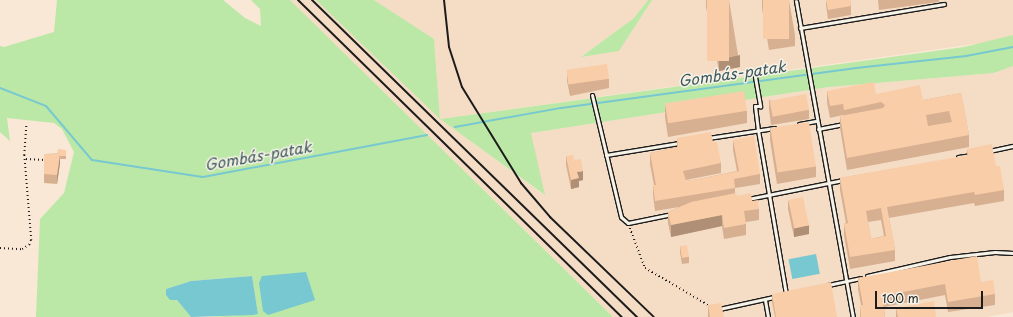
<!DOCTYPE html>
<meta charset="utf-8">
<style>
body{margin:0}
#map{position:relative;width:1013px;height:317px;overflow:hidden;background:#f8e8d5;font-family:"Playpen Sans",sans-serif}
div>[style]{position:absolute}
.built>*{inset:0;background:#f5dcc5}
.green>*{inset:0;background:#bbe8a6}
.water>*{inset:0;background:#77c8d0;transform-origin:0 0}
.stream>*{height:2px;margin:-1px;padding:0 1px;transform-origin:1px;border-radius:1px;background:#77c8d0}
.path>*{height:1.5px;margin-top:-0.75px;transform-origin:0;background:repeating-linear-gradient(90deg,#1c1c1c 0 1px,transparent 0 4px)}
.roads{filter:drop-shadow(1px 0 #1c1c1c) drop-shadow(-1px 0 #1c1c1c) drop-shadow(0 1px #1c1c1c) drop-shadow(0 -1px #1c1c1c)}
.service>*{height:3px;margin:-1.5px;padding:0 1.5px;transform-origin:1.5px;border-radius:1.5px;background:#f7f3e8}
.rail>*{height:2px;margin:-1px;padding:0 1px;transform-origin:1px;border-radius:1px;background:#1c1c1c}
.wall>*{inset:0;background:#d7b091}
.shaded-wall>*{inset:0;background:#af9076}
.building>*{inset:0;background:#facda9;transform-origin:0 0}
span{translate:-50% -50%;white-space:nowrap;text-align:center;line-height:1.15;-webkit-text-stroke:3px #f7f3e8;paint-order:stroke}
.water-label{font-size:15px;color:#3c585b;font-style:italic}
.scale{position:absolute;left:875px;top:291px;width:108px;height:18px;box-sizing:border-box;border:2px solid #1c1c1c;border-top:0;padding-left:5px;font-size:12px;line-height:14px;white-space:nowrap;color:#1c1c1c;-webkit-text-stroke:3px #f7f3e8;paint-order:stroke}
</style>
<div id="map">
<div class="built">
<i style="clip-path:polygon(290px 0,316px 0,440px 118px,434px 39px,374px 0,648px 0,634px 18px,582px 56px,619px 51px,652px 0,1013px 0,1013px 35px,995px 41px,440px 119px,544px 195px,531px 133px,829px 87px,994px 73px,1013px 66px,1013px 312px,987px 317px,613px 317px)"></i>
</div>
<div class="green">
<i style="clip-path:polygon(57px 0,223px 0,245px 18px,261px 26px,260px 9px,251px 0,290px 0,613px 317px,209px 317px,258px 314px,252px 276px,191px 281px,166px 289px,170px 300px,177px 300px,191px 317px,36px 317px,40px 219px,64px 193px,74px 152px,62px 129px,54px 123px,7px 118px,10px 141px,0 132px,0 46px,4px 47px,54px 32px)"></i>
<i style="clip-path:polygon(316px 0,374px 0,434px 39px,440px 119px,964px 47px,1013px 35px,1013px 66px,994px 73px,829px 87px,531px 133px,545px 195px,440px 119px)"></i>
<i style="clip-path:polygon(648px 0,652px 0,619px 51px,581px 57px,634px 18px)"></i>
</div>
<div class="water">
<i style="left:816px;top:254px;width:20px;height:28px;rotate:79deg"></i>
<i style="clip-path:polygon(306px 272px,315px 300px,268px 315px,263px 311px,259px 283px,262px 276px)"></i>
<i style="clip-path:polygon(252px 276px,258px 314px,253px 315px,191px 317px,177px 300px,170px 300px,166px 295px,166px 289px,191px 281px)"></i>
</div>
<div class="stream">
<i style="left:0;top:88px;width:49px;rotate:21.4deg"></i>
<i style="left:46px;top:106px;width:71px;rotate:49.6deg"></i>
<i style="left:92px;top:160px;width:112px;rotate:8.7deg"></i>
<i style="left:203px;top:177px;width:228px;rotate:-10.6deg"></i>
<i style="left:455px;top:127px;width:108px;rotate:-10.2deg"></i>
<i style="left:561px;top:108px;width:298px;rotate:-7.7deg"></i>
<i style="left:856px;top:68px;width:111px;rotate:-6.2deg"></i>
<i style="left:966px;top:56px;width:48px;rotate:-10.8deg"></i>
</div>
<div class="path">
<i style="left:26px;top:159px;width:19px;rotate:3deg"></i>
<i style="left:630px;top:228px;width:43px;rotate:69.4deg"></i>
<i style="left:645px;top:268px;width:75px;rotate:30.3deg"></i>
<i style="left:0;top:248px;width:22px;rotate:3deg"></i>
<i style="left:22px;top:249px;width:8px;rotate:-30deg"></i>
<i style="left:29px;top:245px;width:5px;rotate:-68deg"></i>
<i style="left:31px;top:240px;width:85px;rotate:-94.7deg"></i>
<i style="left:24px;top:155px;width:29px;rotate:-86deg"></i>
</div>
<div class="roads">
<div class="service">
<i style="left:796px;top:1px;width:321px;rotate:79.8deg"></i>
<i style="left:800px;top:28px;width:146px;rotate:-9.5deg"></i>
<i style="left:754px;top:71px;width:36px;rotate:80deg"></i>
<i style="left:760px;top:106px;width:5px;rotate:180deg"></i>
<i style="left:755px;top:106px;width:24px;rotate:83deg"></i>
<i style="left:758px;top:130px;width:165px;rotate:80.3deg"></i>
<i style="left:592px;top:95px;width:125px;rotate:76.6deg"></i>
<i style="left:621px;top:217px;width:9px;rotate:41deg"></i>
<i style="left:628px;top:223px;width:45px;rotate:-11.6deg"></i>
<i style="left:799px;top:124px;width:17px;rotate:-10deg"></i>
<i style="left:818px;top:129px;width:26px;rotate:-11deg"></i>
<i style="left:708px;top:138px;width:67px;rotate:-8.6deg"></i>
<i style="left:989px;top:151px;width:25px;rotate:-12deg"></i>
<i style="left:606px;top:155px;width:74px;rotate:-9.3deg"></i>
<i style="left:958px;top:157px;width:12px;rotate:-9deg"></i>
<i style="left:748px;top:199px;width:97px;rotate:-11.3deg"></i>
<i style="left:867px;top:276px;width:85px;rotate:-12.9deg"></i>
<i style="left:950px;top:257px;width:45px;rotate:-6.3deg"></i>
<i style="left:995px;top:252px;width:18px;rotate:3deg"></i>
<i style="left:828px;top:285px;width:33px;rotate:-12deg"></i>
<i style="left:765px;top:300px;width:17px;rotate:80deg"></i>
<i style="left:719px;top:309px;width:56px;rotate:-12.3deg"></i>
</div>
</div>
<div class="rail">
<i style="left:298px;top:0;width:453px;rotate:44.4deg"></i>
<i style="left:312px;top:0;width:454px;rotate:44.3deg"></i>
<i style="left:444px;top:0;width:47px;rotate:83.9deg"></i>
<i style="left:449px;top:47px;width:42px;rotate:72deg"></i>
<i style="left:462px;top:87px;width:113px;rotate:58.4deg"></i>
<i style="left:521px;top:183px;width:45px;rotate:49.5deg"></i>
<i style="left:550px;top:217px;width:144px;rotate:43.9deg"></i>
</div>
<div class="wall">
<i style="clip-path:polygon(706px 0,729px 0,740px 67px,719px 71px,706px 7px)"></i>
<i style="clip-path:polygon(762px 0,789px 0,795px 35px,795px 46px,769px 50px,762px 8px)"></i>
<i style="clip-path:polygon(826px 0,850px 0,851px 6px,851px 15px,828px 19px,826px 5px)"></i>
<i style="clip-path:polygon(878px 0,939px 0,939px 2px,879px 10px)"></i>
<i style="clip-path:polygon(567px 72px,609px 79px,609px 88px,570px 96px,567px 81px)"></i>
<i style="clip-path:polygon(827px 91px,876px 94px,923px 100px,961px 93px,969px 135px,969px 147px,847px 170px,840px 128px,840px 116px,843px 116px,843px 115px,830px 118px,827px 102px)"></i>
<i style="clip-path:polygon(769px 100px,809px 110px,809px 119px,771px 125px,769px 109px)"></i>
<i style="clip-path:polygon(665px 106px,747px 111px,747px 123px,668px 137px,665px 117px)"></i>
<i style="clip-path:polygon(770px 128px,816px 166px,816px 177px,777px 184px,770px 140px)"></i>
<i style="clip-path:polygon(677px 138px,713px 142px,721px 163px,721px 173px,686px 180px,686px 181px,698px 179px,737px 171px,733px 150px,733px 140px,760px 174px,760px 184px,735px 188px,735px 194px,737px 196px,752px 201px,759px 209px,759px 220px,746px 222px,746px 235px,724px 239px,722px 226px,671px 237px,668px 223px,668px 212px,679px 207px,655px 211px,653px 195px,653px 185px,654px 185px,650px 164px,650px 153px,677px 147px)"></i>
<i style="clip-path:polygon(evenodd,967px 149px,996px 166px,1004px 190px,1004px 201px,975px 206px,974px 203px,889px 218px,895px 250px,895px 261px,850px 269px,844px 235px,844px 224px,846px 223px,840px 190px,840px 178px,967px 156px,967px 149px,881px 220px,884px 236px,871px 239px,868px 222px,881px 220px)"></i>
<i style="clip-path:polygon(66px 153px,66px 159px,60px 159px,60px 163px,57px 184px,44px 183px,44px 154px)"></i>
<i style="clip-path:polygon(566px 156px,574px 160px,583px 180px,579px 181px,579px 187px,571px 189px,566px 165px)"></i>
<i style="clip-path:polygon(788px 200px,809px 234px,794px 237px,788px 209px)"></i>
<i style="clip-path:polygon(680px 246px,689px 257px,689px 263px,682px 264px,680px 253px)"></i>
<i style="clip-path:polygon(858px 278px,981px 282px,995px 294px,995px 305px,948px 312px,945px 295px,884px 307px,885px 317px,860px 317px,860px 305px,861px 305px,858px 289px)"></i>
<i style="clip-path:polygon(772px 294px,837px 317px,775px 317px,772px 302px)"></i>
<i style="clip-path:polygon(708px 305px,724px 317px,708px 317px)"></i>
<i style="clip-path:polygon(896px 308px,936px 317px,896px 317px)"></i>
</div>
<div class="shaded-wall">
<i style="clip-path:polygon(740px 55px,740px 67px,719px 71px,719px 60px)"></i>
<i style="clip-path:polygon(60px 154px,60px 163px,57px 184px,57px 175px)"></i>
<i style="clip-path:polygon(583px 171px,583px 180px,579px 181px,579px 187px,571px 189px,571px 180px,577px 172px)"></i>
<i style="clip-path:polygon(722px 215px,722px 226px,671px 237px,671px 225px)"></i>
<i style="clip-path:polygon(809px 225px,809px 234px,794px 237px,794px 228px)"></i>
</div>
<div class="building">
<i style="left:707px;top:0;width:22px;height:61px"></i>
<i style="left:763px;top:0;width:26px;height:39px"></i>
<i style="clip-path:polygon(826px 0,850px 0,851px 6px,828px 10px)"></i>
<i style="left:607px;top:64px;width:15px;height:41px;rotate:82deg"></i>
<i style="clip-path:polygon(evenodd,874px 82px,876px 94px,920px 85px,923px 100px,961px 93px,969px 135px,847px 158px,840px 116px,883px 108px,885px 105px,881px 102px,844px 110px,843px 104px,830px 106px,827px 91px,874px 82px,949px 111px,952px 122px,928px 126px,926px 115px,949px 111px)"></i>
<i style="left:744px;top:91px;width:20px;height:80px;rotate:81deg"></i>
<i style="left:806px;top:94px;width:16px;height:37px;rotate:79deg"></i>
<i style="left:809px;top:122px;width:45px;height:39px;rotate:81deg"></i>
<i style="clip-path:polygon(711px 132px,713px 142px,717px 142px,721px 163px,683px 171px,686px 181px,698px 179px,739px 171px,733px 140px,754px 136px,760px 174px,734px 179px,735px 188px,655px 201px,653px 185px,656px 185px,650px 153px,678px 147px,677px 138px)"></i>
<i style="clip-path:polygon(evenodd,992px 144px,996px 166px,1000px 166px,1004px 190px,975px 195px,974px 192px,887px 207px,895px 250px,850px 257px,844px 224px,848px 223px,840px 178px,968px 155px,967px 149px,992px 144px,881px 208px,886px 236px,871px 239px,866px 211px,881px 208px)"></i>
<i style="clip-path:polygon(58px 149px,66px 150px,66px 156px,60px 156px,60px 154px,57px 154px)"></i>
<i style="clip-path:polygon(44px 154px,60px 154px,57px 175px,44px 174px)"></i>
<i style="clip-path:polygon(573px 155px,574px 160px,581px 159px,583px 171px,577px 172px,579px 178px,571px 180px,566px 156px)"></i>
<i style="clip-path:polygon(736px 193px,737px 196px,751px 193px,752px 201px,758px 200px,759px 209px,744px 211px,746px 224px,724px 228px,722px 215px,671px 225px,668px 212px,691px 202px)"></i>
<i style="left:803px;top:197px;width:29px;height:15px;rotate:78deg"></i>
<i style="left:687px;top:245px;width:12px;height:7px;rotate:81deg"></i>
<i style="clip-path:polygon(977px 256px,981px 282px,993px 280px,995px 294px,948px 302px,945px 284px,882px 296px,885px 317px,861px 317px,860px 305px,863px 305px,858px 278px)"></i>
<i style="clip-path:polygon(831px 282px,837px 317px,776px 317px,772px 294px)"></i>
<i style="clip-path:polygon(934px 301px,936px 317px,898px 317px,896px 308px)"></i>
<i style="clip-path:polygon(721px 303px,724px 317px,710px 317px,708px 305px)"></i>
</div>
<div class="water-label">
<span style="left:732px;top:73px;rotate:-8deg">Gombás-patak</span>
<span style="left:258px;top:155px;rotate:-10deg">Gombás-patak</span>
</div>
<div class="scale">100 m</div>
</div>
